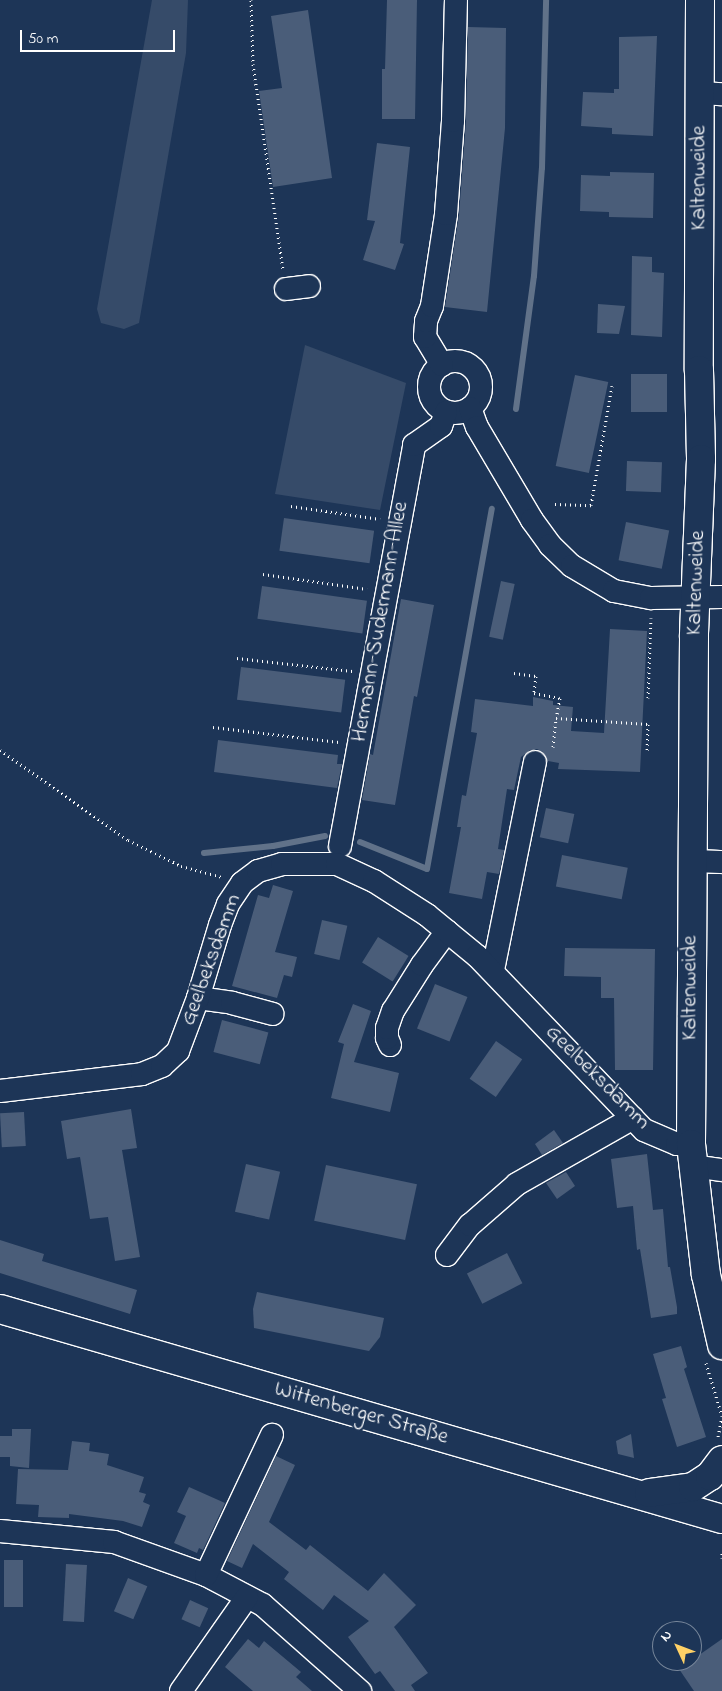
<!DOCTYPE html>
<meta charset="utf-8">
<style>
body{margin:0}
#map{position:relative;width:722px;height:1691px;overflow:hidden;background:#1d3557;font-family:"Indie Flower",sans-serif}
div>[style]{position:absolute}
.green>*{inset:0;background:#364b69}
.stream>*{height:6px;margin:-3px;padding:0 3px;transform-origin:3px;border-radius:3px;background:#617289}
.building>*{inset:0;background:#4a5d79;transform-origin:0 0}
.path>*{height:3px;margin-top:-1.5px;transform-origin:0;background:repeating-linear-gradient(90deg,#fff 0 1px,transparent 0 5px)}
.roads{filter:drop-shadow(1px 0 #fff) drop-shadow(-1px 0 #fff) drop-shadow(0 1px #fff) drop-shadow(0 -1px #fff)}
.minor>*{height:22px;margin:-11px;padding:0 11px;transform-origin:11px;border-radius:11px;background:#1d3557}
.minor>.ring{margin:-11px;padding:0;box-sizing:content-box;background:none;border:22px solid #1d3557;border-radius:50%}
.major>*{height:28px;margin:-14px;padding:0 14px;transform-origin:14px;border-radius:14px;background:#1d3557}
span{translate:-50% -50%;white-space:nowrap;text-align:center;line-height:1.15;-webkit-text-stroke:4.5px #1d3557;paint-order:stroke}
.street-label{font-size:22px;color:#fff}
.north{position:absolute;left:652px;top:1621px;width:50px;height:50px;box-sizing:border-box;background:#1d3557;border:1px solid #77869a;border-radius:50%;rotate:313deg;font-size:14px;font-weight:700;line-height:20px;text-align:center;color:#fff}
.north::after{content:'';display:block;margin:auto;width:18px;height:22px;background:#ffd166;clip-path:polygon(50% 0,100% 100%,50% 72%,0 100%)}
.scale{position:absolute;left:20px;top:30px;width:155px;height:22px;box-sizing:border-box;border:2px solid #fff;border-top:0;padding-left:6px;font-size:15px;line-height:18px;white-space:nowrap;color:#fff;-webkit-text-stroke:4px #1d3557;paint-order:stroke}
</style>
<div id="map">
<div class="green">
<i style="clip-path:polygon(152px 0,188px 0,186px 53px,139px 323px,124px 329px,101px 323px,97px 309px)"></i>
<i style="clip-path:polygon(305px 345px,406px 383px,380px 510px,275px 494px)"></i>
</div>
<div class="stream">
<i style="left:516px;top:409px;width:134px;rotate:-82.3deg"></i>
<i style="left:534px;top:276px;width:108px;rotate:-85.8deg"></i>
<i style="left:542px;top:168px;width:168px;rotate:-88.6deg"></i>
<i style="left:360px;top:842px;width:72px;rotate:21.9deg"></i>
<i style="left:427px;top:869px;width:366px;rotate:-79.8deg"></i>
<i style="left:204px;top:853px;width:69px;rotate:-5.8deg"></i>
<i style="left:273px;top:846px;width:53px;rotate:-10.9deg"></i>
</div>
<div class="building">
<i style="clip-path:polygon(387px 0,417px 0,415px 119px,382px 119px,382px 69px,385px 69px)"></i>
<i style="clip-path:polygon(308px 10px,332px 178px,273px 187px,259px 91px,282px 88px,271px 16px)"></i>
<i style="clip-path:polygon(468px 27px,506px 28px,505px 128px,487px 312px,445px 307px,459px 215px,466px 121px)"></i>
<i style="clip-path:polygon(657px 36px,653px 136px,612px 134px,612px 128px,581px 126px,583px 92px,614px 93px,614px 89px,619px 89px,619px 37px)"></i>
<i style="clip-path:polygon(377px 143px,410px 147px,400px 243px,404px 244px,395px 270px,363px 260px,375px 221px,367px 220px)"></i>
<i style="clip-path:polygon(610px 172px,654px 173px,653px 218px,609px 217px,609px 212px,580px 211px,581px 175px,610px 176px)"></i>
<i style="clip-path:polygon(632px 256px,652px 257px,652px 272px,664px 273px,662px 337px,631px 335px)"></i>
<i style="clip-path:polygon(598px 304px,625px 306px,619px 334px,597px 333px)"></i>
<i style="left:631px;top:374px;width:36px;height:38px"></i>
<i style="left:575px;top:375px;width:34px;height:93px;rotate:12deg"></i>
<i style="left:627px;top:461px;width:35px;height:30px;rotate:2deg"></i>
<i style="left:284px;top:518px;width:91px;height:33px;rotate:8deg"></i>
<i style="left:626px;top:522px;width:44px;height:39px;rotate:11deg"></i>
<i style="left:501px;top:581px;width:14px;height:57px;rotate:12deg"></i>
<i style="left:262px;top:586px;width:106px;height:33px;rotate:8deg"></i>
<i style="clip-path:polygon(401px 599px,434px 605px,417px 697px,414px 696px,395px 805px,362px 800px,370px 754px,373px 755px)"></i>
<i style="clip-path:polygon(610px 629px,647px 631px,640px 772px,558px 769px,559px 763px,548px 761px,543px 752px,537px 749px,530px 750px,521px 757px,514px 790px,507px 789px,498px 849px,504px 850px,499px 874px,487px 872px,482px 899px,449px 893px,461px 827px,457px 827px,462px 795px,466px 796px,477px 733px,471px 732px,475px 699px,533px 706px,533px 697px,553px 701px,553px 705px,573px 707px,571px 731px,604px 733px)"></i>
<i style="left:241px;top:667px;width:105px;height:33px;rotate:7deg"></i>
<i style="clip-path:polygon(218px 740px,338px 755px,337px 764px,342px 764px,337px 788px,214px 772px)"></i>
<i style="left:546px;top:808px;width:29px;height:30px;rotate:12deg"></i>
<i style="left:562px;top:855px;width:67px;height:32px;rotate:11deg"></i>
<i style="clip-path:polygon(273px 885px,293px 891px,275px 952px,297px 957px,292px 977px,284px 975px,277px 998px,232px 986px,258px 895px,269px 898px)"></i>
<i style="left:322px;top:920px;width:26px;height:35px;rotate:13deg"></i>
<i style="left:378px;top:937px;width:36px;height:30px;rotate:32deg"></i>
<i style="clip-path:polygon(565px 948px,655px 949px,653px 1070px,615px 1070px,614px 998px,601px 998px,601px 977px,564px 976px)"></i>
<i style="left:435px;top:984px;width:35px;height:48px;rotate:22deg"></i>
<i style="clip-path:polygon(353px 1004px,371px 1011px,354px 1062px,399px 1073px,390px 1112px,331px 1098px,344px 1044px,338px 1042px)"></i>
<i style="left:222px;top:1020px;width:48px;height:33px;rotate:15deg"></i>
<i style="left:496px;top:1041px;width:32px;height:46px;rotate:35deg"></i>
<i style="clip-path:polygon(131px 1109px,137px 1148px,122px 1150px,140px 1257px,115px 1261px,108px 1217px,90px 1219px,80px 1157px,67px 1159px,61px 1121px)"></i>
<i style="left:24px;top:1112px;width:34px;height:24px;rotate:87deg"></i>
<i style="clip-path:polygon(554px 1130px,563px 1143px,542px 1155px,535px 1144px)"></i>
<i style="clip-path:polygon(647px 1154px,653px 1210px,663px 1209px,668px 1267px,670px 1267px,677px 1307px,677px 1314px,651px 1318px,640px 1249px,637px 1250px,633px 1206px,617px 1208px,611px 1159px)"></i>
<i style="left:246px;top:1164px;width:35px;height:49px;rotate:13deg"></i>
<i style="left:326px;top:1165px;width:93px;height:57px;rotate:12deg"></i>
<i style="clip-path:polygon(566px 1172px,575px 1186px,557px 1199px,546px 1183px)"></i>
<i style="clip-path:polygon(0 1240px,44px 1254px,42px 1261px,137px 1290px,130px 1314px,0 1273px)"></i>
<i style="left:507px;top:1253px;width:34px;height:45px;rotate:63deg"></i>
<i style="clip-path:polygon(257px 1292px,384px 1318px,380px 1337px,369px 1351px,254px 1328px,253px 1309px)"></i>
<i style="clip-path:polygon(681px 1346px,687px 1367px,684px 1369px,706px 1437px,677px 1447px,662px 1399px,666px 1398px,653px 1354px)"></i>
<i style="clip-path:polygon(12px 1429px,31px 1429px,29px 1468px,10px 1466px,10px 1457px,0 1457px,0 1436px,12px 1436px)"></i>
<i style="clip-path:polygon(631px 1434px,634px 1458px,618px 1454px,616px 1441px)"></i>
<i style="clip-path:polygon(72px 1441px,90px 1443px,89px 1451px,109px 1454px,107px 1465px,144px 1477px,139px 1492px,146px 1494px,143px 1502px,150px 1505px,142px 1527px,123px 1521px,69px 1514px,69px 1518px,38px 1517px,39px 1505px,16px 1504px,18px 1469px,68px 1470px)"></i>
<i style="clip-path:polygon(276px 1456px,295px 1465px,269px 1522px,306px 1550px,310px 1545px,368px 1591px,384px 1573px,416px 1605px,394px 1627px,428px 1673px,411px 1685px,415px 1691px,395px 1691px,380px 1671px,375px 1674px,348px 1637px,369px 1621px,334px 1595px,323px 1610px,284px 1579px,289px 1572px,253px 1544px,242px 1568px,227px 1561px)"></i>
<i style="clip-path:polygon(189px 1487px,225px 1503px,203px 1550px,199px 1548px,197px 1553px,174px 1543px,186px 1516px,177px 1512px)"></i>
<i style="left:4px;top:1560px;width:19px;height:47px"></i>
<i style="left:66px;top:1564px;width:21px;height:57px;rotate:3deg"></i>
<i style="left:128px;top:1578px;width:21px;height:36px;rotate:23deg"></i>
<i style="left:190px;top:1600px;width:20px;height:21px;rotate:24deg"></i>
<i style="clip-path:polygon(248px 1639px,259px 1648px,264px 1641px,301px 1672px,296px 1677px,312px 1691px,253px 1691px,225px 1667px)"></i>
<i style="clip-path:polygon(722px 1639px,722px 1691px,694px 1691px,679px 1669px)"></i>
</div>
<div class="path">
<i style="left:251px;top:0;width:64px;rotate:88.2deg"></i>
<i style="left:253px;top:64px;width:207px;rotate:81.7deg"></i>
<i style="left:555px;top:504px;width:36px;rotate:2deg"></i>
<i style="left:591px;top:505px;width:121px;rotate:-80deg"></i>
<i style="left:291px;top:506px;width:90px;rotate:8.3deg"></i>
<i style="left:263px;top:574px;width:105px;rotate:8.2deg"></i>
<i style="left:237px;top:658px;width:116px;rotate:6.4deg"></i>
<i style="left:514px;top:673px;width:22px;rotate:8deg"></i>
<i style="left:536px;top:676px;width:17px;rotate:97deg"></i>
<i style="left:534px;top:693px;width:26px;rotate:11deg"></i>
<i style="left:560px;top:698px;width:20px;rotate:101deg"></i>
<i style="left:556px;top:718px;width:92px;rotate:3.7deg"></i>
<i style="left:648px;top:724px;width:28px;rotate:92deg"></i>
<i style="left:648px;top:698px;width:80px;rotate:-87.9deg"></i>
<i style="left:213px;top:727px;width:127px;rotate:6.8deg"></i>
<i style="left:553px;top:747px;width:29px;rotate:-84deg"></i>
<i style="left:0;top:750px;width:156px;rotate:35.1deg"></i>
<i style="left:128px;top:840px;width:59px;rotate:26.1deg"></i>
<i style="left:181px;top:866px;width:42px;rotate:15deg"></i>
<i style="left:706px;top:1363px;width:55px;rotate:73.2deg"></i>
<i style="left:722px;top:1416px;width:21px;rotate:101deg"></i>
<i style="left:722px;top:1553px;width:5px;rotate:90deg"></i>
</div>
<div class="roads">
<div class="minor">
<i style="left:700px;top:93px;width:22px;rotate:3deg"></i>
<i style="left:286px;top:289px;width:23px;rotate:-7deg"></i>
<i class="ring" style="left:429px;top:361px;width:30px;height:30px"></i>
<i style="left:442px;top:365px;width:33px;rotate:-121deg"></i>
<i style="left:425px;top:337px;width:16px;rotate:-86deg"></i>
<i style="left:426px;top:321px;width:16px;rotate:-68deg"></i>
<i style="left:432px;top:306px;width:93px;rotate:-81.3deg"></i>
<i style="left:446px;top:214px;width:93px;rotate:-85.7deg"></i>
<i style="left:453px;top:121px;width:121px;rotate:-88.6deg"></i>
<i style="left:470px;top:408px;width:20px;rotate:70deg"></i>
<i style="left:477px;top:427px;width:108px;rotate:59.4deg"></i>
<i style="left:532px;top:520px;width:31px;rotate:54deg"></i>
<i style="left:550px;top:545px;width:30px;rotate:44deg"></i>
<i style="left:572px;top:566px;width:49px;rotate:30.8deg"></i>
<i style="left:614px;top:591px;width:38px;rotate:11deg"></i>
<i style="left:651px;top:598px;width:71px;rotate:-0.8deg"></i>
<i style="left:340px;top:846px;width:408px;rotate:-79.5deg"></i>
<i style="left:414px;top:445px;width:33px;rotate:-35deg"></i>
<i style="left:441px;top:426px;width:15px;rotate:-70deg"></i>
<i style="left:693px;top:861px;width:29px;rotate:2deg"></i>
<i style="left:493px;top:970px;width:212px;rotate:-78.6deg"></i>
<i style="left:198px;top:998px;width:34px;rotate:8deg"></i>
<i style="left:232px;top:1003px;width:42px;rotate:15deg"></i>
<i style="left:390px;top:1045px;width:8px;rotate:-113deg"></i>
<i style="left:387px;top:1038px;width:10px;rotate:-90deg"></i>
<i style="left:387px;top:1028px;width:18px;rotate:-71deg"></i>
<i style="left:393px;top:1011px;width:54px;rotate:-57.8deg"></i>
<i style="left:422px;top:965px;width:42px;rotate:-53.7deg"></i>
<i style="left:0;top:1091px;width:143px;rotate:-6.8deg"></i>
<i style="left:142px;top:1074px;width:22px;rotate:-22deg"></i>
<i style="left:162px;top:1066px;width:22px;rotate:-43deg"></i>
<i style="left:178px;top:1051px;width:57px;rotate:-69.3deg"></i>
<i style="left:198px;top:998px;width:76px;rotate:-73.2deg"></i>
<i style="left:220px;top:925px;width:22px;rotate:-69deg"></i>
<i style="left:228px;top:904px;width:25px;rotate:-56deg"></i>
<i style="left:242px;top:883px;width:20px;rotate:-37deg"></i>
<i style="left:258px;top:871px;width:25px;rotate:-16deg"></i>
<i style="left:282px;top:864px;width:55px"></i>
<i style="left:337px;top:864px;width:41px;rotate:24.7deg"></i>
<i style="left:374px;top:881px;width:63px;rotate:32.7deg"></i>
<i style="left:427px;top:915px;width:65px;rotate:39.4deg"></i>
<i style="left:477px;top:956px;width:241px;rotate:46.2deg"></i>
<i style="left:644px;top:1130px;width:36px;rotate:23deg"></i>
<i style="left:677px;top:1144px;width:14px"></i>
<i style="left:692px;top:1166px;width:30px;rotate:8deg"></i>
<i style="left:447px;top:1255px;width:38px;rotate:-53deg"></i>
<i style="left:470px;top:1225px;width:62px;rotate:-41.1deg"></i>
<i style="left:517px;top:1184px;width:133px;rotate:-29.6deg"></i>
<i style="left:0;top:1531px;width:115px;rotate:5.5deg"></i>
<i style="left:114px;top:1542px;width:98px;rotate:19.7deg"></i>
<i style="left:206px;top:1575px;width:64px;rotate:27.8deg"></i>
<i style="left:263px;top:1605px;width:130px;rotate:41.6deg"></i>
<i style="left:206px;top:1575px;width:155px;rotate:-64.8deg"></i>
<i style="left:181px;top:1691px;width:115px;rotate:-54.9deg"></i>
</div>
<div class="major">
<i style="left:700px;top:0;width:370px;rotate:90.2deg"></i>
<i style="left:699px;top:370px;width:89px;rotate:88.7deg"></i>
<i style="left:701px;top:459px;width:178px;rotate:92.3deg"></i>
<i style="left:694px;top:637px;width:507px;rotate:90.34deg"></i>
<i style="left:691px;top:1144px;width:132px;rotate:83.5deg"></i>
<i style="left:706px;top:1275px;width:72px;rotate:77.1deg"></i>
<i style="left:0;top:1309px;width:752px;rotate:16.22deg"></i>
<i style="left:649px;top:1493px;width:44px;rotate:-7.8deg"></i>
<i style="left:693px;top:1487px;width:20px;rotate:-33deg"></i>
<i style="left:710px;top:1476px;width:20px;rotate:-53deg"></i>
</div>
</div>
<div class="street-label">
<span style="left:700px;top:178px;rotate:-90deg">Kaltenweide</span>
<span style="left:697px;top:583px;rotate:-88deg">Kaltenweide</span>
<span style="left:381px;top:622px;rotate:-80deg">Hermann-Sudermann-Allee</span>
<span style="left:212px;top:960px;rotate:-70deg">Geelbeksdamm</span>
<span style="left:691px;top:988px;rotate:-90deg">Kaltenweide</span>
<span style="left:597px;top:1078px;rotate:45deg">Geelbeksdamm</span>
<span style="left:361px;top:1414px;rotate:16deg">Wittenberger Straße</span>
</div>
<div class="north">N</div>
<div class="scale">50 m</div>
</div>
